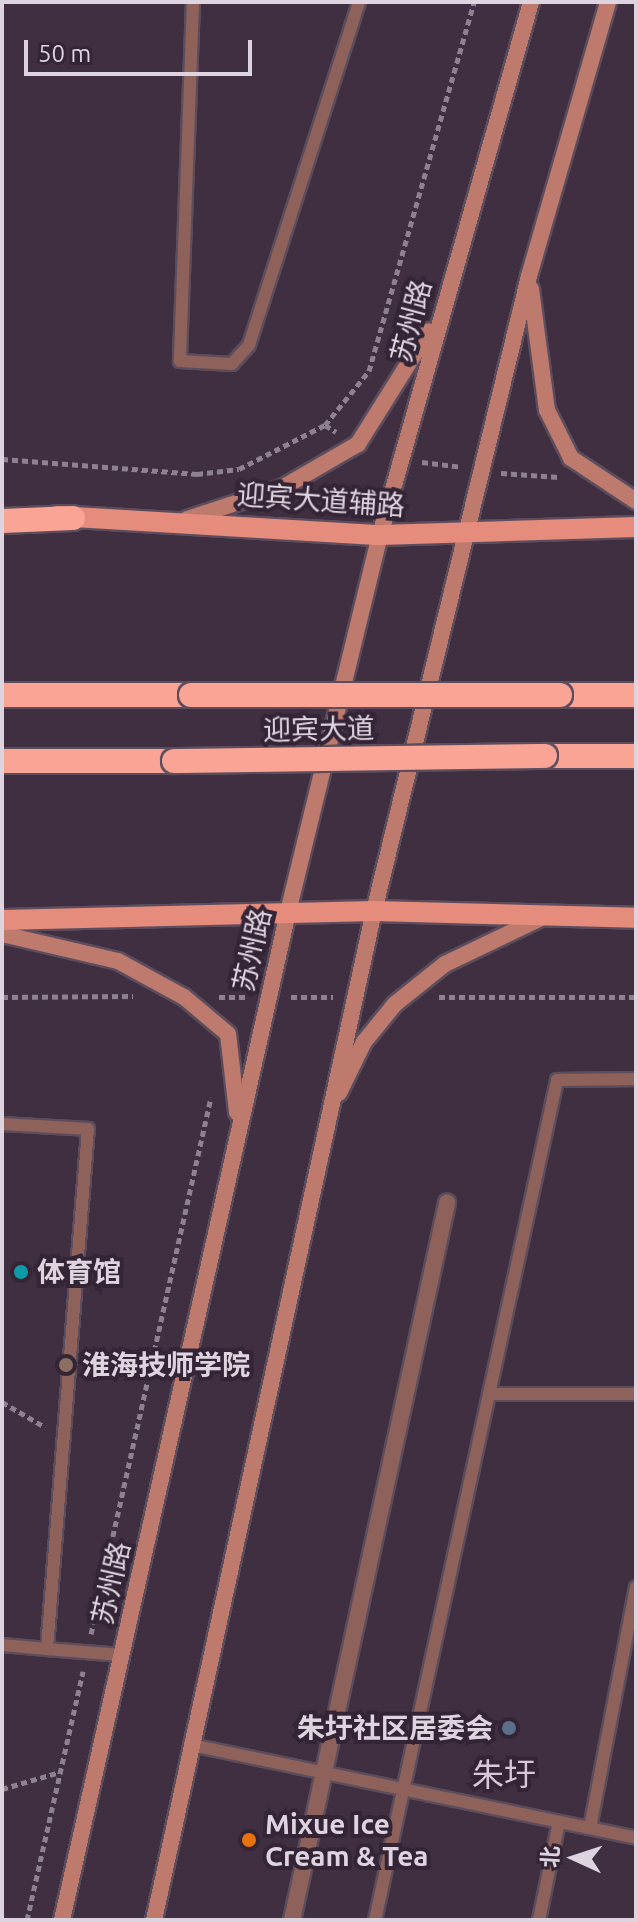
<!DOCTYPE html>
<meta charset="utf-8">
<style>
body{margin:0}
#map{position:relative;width:638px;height:1922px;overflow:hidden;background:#3f2f41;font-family:Ubuntu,"Noto Sans SC",sans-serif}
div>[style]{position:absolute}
.path>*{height:5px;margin-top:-2.5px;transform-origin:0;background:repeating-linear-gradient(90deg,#8f8290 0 6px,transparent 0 10px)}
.roads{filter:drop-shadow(2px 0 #5c4d5d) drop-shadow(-2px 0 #5c4d5d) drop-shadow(0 2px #5c4d5d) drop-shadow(0 -2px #5c4d5d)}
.lane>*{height:12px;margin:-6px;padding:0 6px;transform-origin:6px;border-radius:6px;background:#8e625a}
.street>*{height:16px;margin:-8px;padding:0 8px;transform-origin:8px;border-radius:8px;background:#8e625a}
.secondary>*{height:16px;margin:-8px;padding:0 8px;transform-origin:8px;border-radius:8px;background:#bf7a6e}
.primary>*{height:20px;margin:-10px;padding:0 10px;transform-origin:10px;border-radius:10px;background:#e58c7c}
.highway>*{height:24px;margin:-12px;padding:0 12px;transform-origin:12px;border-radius:12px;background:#faa495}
.bridges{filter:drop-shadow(2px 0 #5c4d5d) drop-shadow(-2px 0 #5c4d5d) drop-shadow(0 2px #5c4d5d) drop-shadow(0 -2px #5c4d5d)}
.highway-bridge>*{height:24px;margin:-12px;padding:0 12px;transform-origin:12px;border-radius:12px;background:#faa495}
.dots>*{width:22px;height:22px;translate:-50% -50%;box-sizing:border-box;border:4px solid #342536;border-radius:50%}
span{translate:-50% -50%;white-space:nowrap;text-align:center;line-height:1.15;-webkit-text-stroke:8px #342536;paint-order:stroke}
.street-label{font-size:28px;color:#ded4df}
.poi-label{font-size:28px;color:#ded4df;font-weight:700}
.left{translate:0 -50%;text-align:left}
.right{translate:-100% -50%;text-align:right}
.quarter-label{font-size:32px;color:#dac6dc}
.frame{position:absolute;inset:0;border:4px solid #ded4df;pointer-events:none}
.north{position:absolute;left:534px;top:1818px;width:80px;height:80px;-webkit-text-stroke:6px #342536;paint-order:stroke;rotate:273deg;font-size:22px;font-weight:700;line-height:32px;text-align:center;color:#ded4df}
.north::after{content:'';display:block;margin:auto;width:28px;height:36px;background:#ded4df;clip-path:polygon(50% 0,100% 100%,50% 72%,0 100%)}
.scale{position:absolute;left:24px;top:40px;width:228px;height:36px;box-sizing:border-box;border:4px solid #ded4df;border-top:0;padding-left:10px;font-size:24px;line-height:28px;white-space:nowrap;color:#ded4df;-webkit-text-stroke:6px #342536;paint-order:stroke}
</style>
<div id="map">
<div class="path">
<i style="left:325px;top:425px;width:70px;rotate:-50.8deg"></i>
<i style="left:369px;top:371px;width:384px;rotate:-74.1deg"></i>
<i style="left:2px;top:459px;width:196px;rotate:4.4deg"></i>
<i style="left:197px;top:474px;width:42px;rotate:-6.8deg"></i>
<i style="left:239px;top:469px;width:97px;rotate:-27.1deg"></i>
<i style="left:325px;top:425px;width:13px;rotate:32deg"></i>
<i style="left:422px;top:462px;width:38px;rotate:7deg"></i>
<i style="left:501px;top:473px;width:58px;rotate:3.9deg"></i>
<i style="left:2px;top:997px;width:131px;rotate:-0.4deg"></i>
<i style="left:219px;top:997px;width:30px"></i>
<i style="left:291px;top:997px;width:42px"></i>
<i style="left:439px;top:997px;width:197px"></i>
<i style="left:2px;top:1402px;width:50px;rotate:30.2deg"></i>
<i style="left:91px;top:1634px;width:550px;rotate:-77.4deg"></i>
<i style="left:2px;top:1789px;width:60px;rotate:-16.3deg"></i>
<i style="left:27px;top:1920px;width:255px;rotate:-77.3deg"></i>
</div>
<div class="roads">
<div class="lane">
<i style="left:193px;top:2px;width:359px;rotate:92.1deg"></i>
<i style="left:180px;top:361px;width:52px;rotate:3.3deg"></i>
<i style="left:232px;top:364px;width:25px;rotate:-48deg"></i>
<i style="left:249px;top:345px;width:360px;rotate:-72.2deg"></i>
<i style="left:2px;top:1124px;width:86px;rotate:3.3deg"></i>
<i style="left:88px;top:1129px;width:522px;rotate:94.51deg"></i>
<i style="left:47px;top:1649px;width:45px;rotate:-174.9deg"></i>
<i style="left:489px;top:1394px;width:147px"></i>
<i style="left:47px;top:1649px;width:74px;rotate:4.6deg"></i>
<i style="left:192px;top:1745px;width:454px;rotate:11.8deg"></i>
<i style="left:590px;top:1828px;width:245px;rotate:-79.2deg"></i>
<i style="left:375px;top:1920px;width:859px;rotate:-77.77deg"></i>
<i style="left:557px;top:1080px;width:79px;rotate:-0.7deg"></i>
<i style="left:539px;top:1920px;width:100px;rotate:-78.5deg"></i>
</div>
<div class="street">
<i style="left:292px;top:1920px;width:734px;rotate:-77.8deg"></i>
</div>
<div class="secondary">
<i style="left:531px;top:289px;width:122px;rotate:82.5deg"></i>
<i style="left:547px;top:410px;width:54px;rotate:63.4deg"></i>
<i style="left:571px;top:458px;width:78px;rotate:33.5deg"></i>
<i style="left:187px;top:519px;width:100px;rotate:-18.1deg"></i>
<i style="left:282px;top:488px;width:88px;rotate:-30.1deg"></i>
<i style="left:358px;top:444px;width:133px;rotate:-57.9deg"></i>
<i style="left:2px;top:934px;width:119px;rotate:13.1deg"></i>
<i style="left:118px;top:961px;width:75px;rotate:28.6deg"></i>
<i style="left:184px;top:997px;width:57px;rotate:40.1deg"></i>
<i style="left:228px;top:1034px;width:79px;rotate:83.4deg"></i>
<i style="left:339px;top:1093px;width:57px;rotate:-63.9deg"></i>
<i style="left:364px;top:1042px;width:49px;rotate:-50.8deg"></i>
<i style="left:395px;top:1004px;width:64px;rotate:-38.7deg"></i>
<i style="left:445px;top:964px;width:111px;rotate:-25.6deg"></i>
<i style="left:62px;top:1920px;width:1033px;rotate:-77.36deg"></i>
<i style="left:288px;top:912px;width:388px;rotate:-76.3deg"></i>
<i style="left:380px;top:535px;width:554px;rotate:-74.18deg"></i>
<i style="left:154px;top:1920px;width:1033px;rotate:-77.7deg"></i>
<i style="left:374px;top:911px;width:654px;rotate:-76.28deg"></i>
<i style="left:529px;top:276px;width:285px;rotate:-73.9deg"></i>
</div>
<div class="primary">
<i style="left:57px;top:516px;width:324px;rotate:3.4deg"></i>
<i style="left:380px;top:535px;width:256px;rotate:-1.8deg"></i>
<i style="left:2px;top:920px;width:372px;rotate:-1.4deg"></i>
<i style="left:374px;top:911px;width:262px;rotate:1.5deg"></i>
</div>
<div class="highway">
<i style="left:2px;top:521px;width:71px;rotate:-2.4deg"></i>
<i style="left:2px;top:695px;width:189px"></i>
<i style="left:560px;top:695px;width:76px"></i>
<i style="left:545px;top:756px;width:91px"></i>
<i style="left:2px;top:761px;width:172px"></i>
</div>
</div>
<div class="bridges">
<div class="highway-bridge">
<i style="left:191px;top:695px;width:369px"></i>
<i style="left:174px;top:761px;width:371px;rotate:-0.8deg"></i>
</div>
</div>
<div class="dots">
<i style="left:21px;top:1272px;background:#0f9aa8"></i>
<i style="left:66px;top:1365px;background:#8d6e63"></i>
<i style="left:509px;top:1728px;background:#5c6f8a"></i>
<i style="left:249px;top:1840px;background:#e8710a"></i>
</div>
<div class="street-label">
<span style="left:411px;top:321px;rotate:-75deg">苏州路</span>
<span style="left:321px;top:500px;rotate:4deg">迎宾大道辅路</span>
<span style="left:319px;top:729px;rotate:-1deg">迎宾大道</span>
<span style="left:252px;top:950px;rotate:-77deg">苏州路</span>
<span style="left:111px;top:1583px;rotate:-77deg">苏州路</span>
</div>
<div class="poi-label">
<span class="left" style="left:37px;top:1272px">体育馆</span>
<span class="left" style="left:82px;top:1365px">淮海技师学院</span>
<span class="right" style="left:493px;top:1728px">朱圩社区居委会</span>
<span class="left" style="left:265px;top:1840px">Mixue Ice<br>Cream &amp; Tea</span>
</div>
<div class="quarter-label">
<span style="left:504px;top:1774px">朱圩</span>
</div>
<div class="frame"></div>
<div class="north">北</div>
<div class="scale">50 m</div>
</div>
